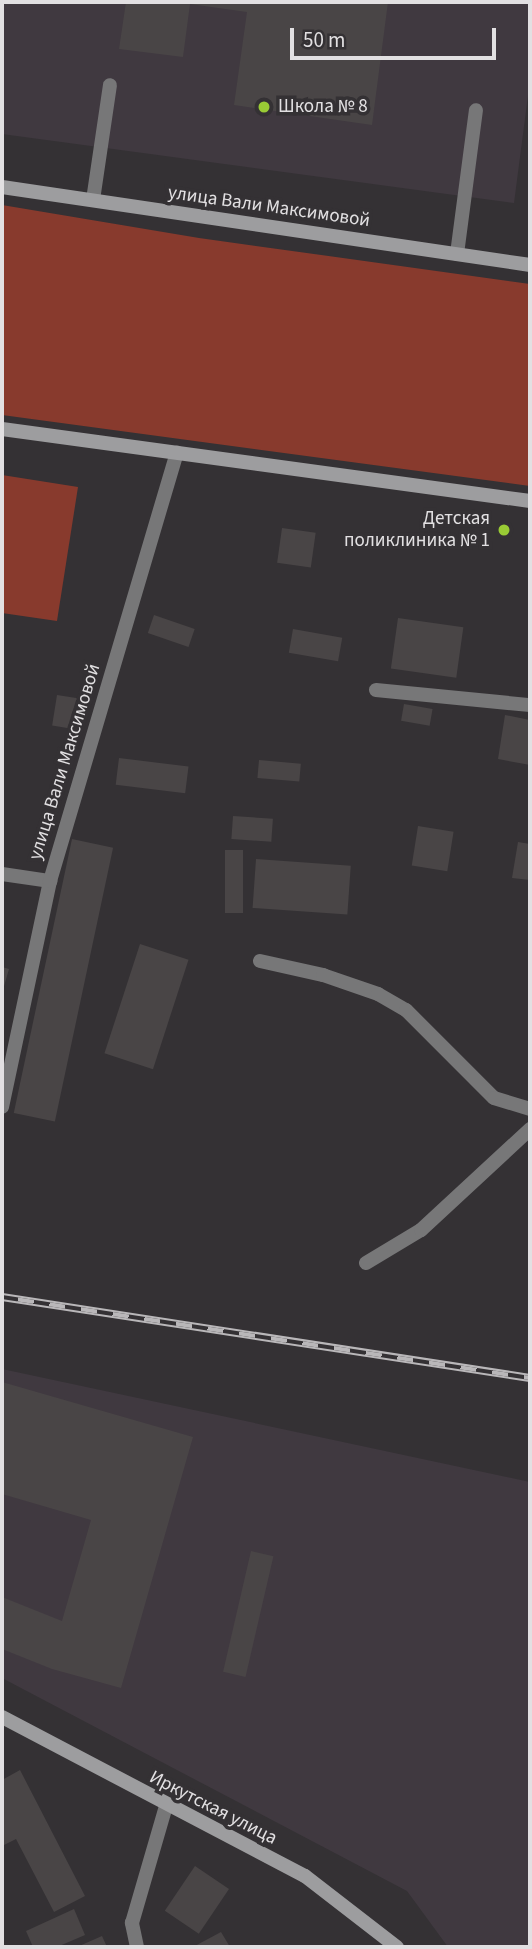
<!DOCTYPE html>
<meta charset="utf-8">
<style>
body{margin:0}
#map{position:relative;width:532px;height:1949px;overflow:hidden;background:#343134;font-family:"Source Sans 3",sans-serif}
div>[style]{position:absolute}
.built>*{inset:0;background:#403940}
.green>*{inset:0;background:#883a2d}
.building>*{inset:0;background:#494546;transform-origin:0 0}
.lane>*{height:14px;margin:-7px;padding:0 7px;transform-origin:7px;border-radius:7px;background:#777778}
.street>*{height:14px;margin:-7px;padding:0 7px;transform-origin:7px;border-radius:7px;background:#777778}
.secondary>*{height:14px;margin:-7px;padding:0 7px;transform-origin:7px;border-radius:7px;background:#9d9d9f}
.rail>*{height:8px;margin-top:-4px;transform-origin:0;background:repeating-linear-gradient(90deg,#343134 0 16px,#b9b7b9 0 32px);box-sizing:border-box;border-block:2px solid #b9b7b9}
.dots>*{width:19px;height:19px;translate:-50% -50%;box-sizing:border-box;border:4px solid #343134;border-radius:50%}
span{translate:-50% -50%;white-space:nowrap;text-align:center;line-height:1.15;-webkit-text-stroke:7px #343134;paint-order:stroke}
.poi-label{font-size:19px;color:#e2e0e2}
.left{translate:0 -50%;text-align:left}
.right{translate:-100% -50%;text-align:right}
.street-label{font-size:19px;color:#e2e0e2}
.frame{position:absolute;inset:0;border:4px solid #e2e0e2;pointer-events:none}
.scale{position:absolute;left:290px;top:28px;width:206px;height:32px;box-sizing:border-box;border:4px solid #e2e0e2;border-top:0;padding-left:9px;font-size:21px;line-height:24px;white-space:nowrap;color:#e2e0e2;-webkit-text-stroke:5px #343134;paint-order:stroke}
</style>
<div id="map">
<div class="built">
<i style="clip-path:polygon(2px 2px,530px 2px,530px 80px,514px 203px,2px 134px)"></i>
<i style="clip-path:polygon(2px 1369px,530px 1482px,530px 1947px,448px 1947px,407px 1891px,2px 1678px)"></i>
</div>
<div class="green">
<i style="clip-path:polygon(2px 205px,199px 238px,530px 284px,530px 486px,2px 415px)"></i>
<i style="clip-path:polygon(2px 475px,78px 487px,57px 621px,2px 613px)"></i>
</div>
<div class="building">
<i style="clip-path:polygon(126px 2px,388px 2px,372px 125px,234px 105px,247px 12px,190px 4px,183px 57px,119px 49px)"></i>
<i style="left:282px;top:528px;width:34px;height:35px;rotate:8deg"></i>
<i style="left:154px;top:615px;width:43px;height:19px;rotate:19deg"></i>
<i style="left:398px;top:618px;width:66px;height:51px;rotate:8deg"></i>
<i style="left:293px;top:629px;width:50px;height:24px;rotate:10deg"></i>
<i style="left:57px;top:695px;width:26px;height:31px;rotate:9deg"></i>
<i style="left:404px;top:704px;width:29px;height:17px;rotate:10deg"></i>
<i style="clip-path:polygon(505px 715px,530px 720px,530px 765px,498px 759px)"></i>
<i style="left:119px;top:758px;width:70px;height:27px;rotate:7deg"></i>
<i style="left:259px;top:760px;width:42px;height:18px;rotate:5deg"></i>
<i style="left:233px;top:816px;width:40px;height:23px;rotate:4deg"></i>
<i style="left:418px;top:826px;width:36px;height:40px;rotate:9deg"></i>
<i style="left:72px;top:839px;width:42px;height:280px;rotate:12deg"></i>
<i style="clip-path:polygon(518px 842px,530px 844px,530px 880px,512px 878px)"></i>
<i style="left:225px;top:850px;width:18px;height:63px"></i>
<i style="left:256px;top:859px;width:95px;height:49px;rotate:4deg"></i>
<i style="left:140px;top:944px;width:51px;height:115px;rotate:18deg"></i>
<i style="clip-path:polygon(2px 967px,9px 969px,2px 993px)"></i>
<i style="clip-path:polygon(2px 1382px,193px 1437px,121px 1688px,52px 1669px,2px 1649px,2px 1597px,62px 1621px,91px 1520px,2px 1494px)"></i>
<i style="left:251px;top:1551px;width:23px;height:124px;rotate:13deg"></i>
<i style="clip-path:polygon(20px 1770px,85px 1896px,54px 1912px,16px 1839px,2px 1846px,2px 1780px)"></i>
<i style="left:195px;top:1866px;width:41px;height:54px;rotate:34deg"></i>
<i style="clip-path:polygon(74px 1909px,85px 1935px,57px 1947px,33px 1947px,26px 1931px)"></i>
<i style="clip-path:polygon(221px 1932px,230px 1947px,193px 1947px)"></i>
<i style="clip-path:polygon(102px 1936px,107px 1947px,77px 1947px)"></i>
</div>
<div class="lane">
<i style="left:93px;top:200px;width:116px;rotate:-81.6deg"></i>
<i style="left:457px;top:254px;width:145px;rotate:-82.5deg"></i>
<i style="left:376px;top:690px;width:155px;rotate:5.6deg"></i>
<i style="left:2px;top:874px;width:49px;rotate:8.3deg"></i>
<i style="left:366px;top:1263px;width:64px;rotate:-31deg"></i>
<i style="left:421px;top:1230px;width:149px;rotate:-42.8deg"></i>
</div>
<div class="street">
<i style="left:260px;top:961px;width:65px;rotate:12.5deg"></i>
<i style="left:323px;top:975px;width:58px;rotate:19.1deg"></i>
<i style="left:378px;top:994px;width:32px;rotate:30deg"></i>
<i style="left:406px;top:1010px;width:124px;rotate:45deg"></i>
<i style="left:494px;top:1098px;width:38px;rotate:17deg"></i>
<i style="left:2px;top:1107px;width:231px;rotate:-78deg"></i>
<i style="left:50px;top:881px;width:447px;rotate:-73.5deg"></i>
<i style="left:137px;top:1947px;width:25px;rotate:-102deg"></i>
<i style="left:132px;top:1923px;width:122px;rotate:-73.8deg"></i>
</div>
<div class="secondary">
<i style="left:2px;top:187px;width:534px;rotate:8.4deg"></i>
<i style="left:2px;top:429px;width:533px;rotate:7.77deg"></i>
<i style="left:2px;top:1717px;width:342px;rotate:27.7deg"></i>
<i style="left:305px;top:1876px;width:116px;rotate:37.7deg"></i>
</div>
<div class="rail">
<i style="left:2px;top:1297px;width:534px;rotate:8.72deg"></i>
</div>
<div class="dots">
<i style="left:264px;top:107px;background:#99cb35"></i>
<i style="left:504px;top:530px;background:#99cb35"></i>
</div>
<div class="poi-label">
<span class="left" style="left:278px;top:107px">Школа № 8</span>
<span class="right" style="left:490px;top:530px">Детская<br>поликлиника № 1</span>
</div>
<div class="street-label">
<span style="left:269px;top:207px;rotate:8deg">улица Вали Максимовой</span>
<span style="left:65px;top:762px;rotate:-73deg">улица Вали Максимовой</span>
<span style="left:213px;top:1808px;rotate:27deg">Иркутская улица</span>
</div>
<div class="frame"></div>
<div class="scale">50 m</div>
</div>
